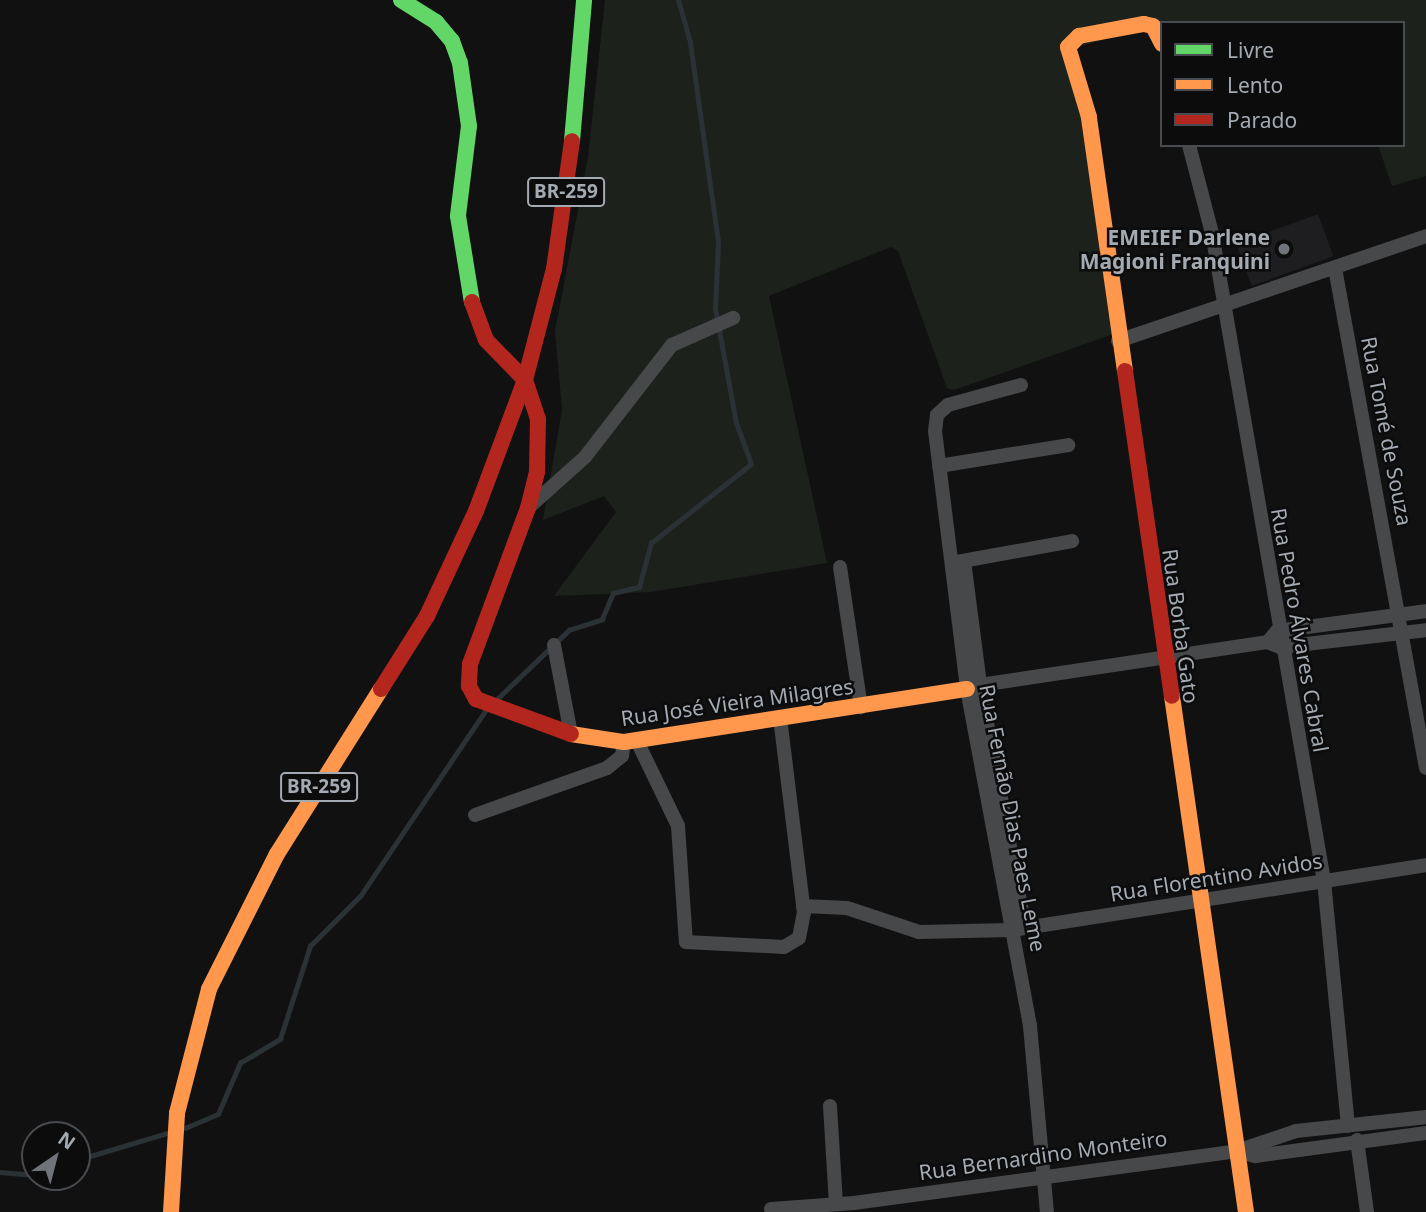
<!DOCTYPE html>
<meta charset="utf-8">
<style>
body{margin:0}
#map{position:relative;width:1426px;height:1212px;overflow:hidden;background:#111112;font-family:"Noto Sans",sans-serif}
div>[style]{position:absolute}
.built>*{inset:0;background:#1e1e20;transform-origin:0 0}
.green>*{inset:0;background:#1c211c}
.stream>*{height:4.5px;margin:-2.25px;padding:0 2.25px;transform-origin:2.25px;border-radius:2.25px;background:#2a3236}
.street>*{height:14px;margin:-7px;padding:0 7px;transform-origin:7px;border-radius:7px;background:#46484a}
.fast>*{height:16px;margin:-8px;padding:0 8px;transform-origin:8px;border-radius:8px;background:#63d668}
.slow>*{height:16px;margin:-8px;padding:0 8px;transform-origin:8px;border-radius:8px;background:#ff974d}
.jam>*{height:16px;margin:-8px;padding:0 8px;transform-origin:8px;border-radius:8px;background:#b3261e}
.dots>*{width:19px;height:19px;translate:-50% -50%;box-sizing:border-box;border:4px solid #0c0c0d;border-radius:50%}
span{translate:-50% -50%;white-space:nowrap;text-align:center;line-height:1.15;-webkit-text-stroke:5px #0c0c0d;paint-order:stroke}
.shield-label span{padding:2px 5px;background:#0c0c0d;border:2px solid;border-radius:5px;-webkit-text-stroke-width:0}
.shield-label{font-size:19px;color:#a3aab2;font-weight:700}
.poi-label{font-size:21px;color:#a3aab2;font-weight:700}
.right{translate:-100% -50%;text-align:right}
.street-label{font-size:21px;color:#a3aab2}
.legend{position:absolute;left:1160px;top:21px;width:245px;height:126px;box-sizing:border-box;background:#0c0c0d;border:2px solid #484b4f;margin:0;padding:9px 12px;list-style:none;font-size:21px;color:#a3aab2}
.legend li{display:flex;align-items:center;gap:14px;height:35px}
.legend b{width:35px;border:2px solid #484b4f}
.north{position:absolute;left:21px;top:1121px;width:70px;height:70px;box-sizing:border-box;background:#0c0c0d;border:2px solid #484b4f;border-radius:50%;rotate:35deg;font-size:19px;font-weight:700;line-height:28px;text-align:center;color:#a3aab2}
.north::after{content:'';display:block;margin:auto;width:24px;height:32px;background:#70747a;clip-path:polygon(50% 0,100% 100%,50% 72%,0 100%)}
</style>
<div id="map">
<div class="built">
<i style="left:1318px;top:214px;width:45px;height:87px;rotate:70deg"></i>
</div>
<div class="green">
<i style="clip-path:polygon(605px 0,1426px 0,1426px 176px,1392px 186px,1378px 145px,1403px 145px,1403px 23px,1162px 23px,1162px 59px,1151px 26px,1071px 49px,1119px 332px,954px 390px,947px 388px,898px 251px,891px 247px,769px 296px,827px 563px,651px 592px,554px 596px,616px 512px,604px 496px,543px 520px,562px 410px,555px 331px,588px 157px)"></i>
</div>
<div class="stream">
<i style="left:497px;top:699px;width:100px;rotate:-43.8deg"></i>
<i style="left:569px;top:630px;width:35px;rotate:-18deg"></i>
<i style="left:602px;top:619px;width:28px;rotate:-67deg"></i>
<i style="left:613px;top:593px;width:27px;rotate:-13deg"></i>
<i style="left:639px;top:587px;width:46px;rotate:-74.7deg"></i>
<i style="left:651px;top:543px;width:127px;rotate:-38.3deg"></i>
<i style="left:751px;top:464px;width:44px;rotate:-110.1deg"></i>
<i style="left:736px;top:423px;width:116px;rotate:-100.4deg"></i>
<i style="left:715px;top:309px;width:67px;rotate:-87.4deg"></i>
<i style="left:718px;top:242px;width:202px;rotate:-98deg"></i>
<i style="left:690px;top:42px;width:44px;rotate:-105.9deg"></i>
<i style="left:185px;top:1128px;width:36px;rotate:-23deg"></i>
<i style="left:218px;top:1114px;width:56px;rotate:-66.7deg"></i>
<i style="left:240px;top:1063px;width:47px;rotate:-31deg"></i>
<i style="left:280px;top:1039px;width:98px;rotate:-72.1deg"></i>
<i style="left:310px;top:946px;width:72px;rotate:-45deg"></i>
<i style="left:361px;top:895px;width:223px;rotate:-56deg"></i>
<i style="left:77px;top:1160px;width:94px;rotate:-16.7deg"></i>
<i style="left:0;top:1172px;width:35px;rotate:5deg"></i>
</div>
<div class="street">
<i style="left:1189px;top:145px;width:91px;rotate:75.4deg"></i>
<i style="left:1212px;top:233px;width:658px;rotate:80.19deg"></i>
<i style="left:1324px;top:881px;width:246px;rotate:84.4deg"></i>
<i style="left:1335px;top:268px;width:508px;rotate:79.69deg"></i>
<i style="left:1118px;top:341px;width:325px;rotate:-18.8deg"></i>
<i style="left:1021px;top:385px;width:76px;rotate:164.7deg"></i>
<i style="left:948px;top:405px;width:15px;rotate:138deg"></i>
<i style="left:937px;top:415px;width:16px;rotate:97deg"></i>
<i style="left:935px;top:431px;width:260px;rotate:82.9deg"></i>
<i style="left:967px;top:689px;width:343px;rotate:79.4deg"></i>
<i style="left:1030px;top:1026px;width:187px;rotate:84.8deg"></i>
<i style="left:939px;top:466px;width:131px;rotate:-9.2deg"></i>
<i style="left:528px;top:508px;width:76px;rotate:-41.8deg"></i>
<i style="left:585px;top:457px;width:142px;rotate:-52.2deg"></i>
<i style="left:672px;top:345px;width:67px;rotate:-23.9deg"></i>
<i style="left:964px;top:561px;width:125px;rotate:82.6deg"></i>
<i style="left:980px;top:685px;width:247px;rotate:79.5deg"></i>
<i style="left:957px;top:562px;width:117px;rotate:-10.3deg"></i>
<i style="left:840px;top:567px;width:142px;rotate:81.5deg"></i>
<i style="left:1271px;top:638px;width:9px;rotate:-49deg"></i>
<i style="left:1277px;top:631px;width:150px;rotate:-7.6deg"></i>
<i style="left:554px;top:645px;width:91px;rotate:79.2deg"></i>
<i style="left:980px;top:685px;width:290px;rotate:-8.5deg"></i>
<i style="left:1267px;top:642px;width:14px;rotate:21deg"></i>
<i style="left:1280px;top:647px;width:147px;rotate:-6.6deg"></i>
<i style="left:637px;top:741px;width:94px;rotate:64.2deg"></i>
<i style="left:678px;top:826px;width:116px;rotate:86.1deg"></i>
<i style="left:686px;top:942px;width:98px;rotate:2.9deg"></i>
<i style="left:784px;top:947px;width:17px;rotate:-31deg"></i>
<i style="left:799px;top:938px;width:25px;rotate:-79deg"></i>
<i style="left:804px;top:913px;width:196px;rotate:-97deg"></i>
<i style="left:475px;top:815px;width:140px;rotate:-19.6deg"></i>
<i style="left:607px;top:768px;width:19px;rotate:-39deg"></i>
<i style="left:622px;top:756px;width:14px;rotate:-82deg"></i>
<i style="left:803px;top:906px;width:44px;rotate:2.6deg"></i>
<i style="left:847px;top:908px;width:76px;rotate:18.4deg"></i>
<i style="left:919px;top:932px;width:93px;rotate:-1.2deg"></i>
<i style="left:1012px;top:930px;width:419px;rotate:-8.9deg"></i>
<i style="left:830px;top:1106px;width:98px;rotate:86.5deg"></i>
<i style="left:1357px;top:1140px;width:73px;rotate:82.1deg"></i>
<i style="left:1237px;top:1151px;width:19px;rotate:16deg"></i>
<i style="left:1255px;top:1156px;width:173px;rotate:-7.7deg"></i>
<i style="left:771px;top:1209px;width:83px;rotate:-4.1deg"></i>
<i style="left:854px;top:1203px;width:387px;rotate:-7.7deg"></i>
<i style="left:1237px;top:1151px;width:62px;rotate:-18.7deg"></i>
<i style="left:1296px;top:1131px;width:131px;rotate:-6.1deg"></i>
</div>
<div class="fast">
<i style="left:401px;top:0;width:41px;rotate:32.2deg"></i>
<i style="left:436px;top:22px;width:25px;rotate:50deg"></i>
<i style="left:452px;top:41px;width:23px;rotate:70deg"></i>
<i style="left:460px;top:63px;width:64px;rotate:81.9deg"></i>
<i style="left:469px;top:126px;width:91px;rotate:97deg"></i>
<i style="left:458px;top:216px;width:87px;rotate:80.8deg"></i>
<i style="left:572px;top:141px;width:142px;rotate:-85.1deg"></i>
</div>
<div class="slow">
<i style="left:1125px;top:371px;width:257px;rotate:-98.1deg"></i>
<i style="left:1089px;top:117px;width:73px;rotate:-106.7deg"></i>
<i style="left:1068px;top:47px;width:16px;rotate:-45deg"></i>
<i style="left:1079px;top:36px;width:66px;rotate:-10.5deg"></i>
<i style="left:1144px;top:24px;width:9px;rotate:13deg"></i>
<i style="left:1153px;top:26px;width:20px;rotate:63deg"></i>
<i style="left:1172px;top:696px;width:521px;rotate:81.84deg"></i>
<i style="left:571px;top:734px;width:54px;rotate:8.6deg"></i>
<i style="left:624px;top:742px;width:347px;rotate:-8.8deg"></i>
<i style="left:171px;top:1212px;width:99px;rotate:-86.5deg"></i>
<i style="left:177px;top:1113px;width:128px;rotate:-75.5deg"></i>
<i style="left:209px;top:989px;width:151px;rotate:-63.3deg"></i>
<i style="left:277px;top:854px;width:195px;rotate:-57.8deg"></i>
</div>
<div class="jam">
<i style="left:472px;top:302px;width:40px;rotate:69.8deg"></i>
<i style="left:486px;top:340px;width:56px;rotate:45.7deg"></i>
<i style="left:525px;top:380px;width:41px;rotate:71.6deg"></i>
<i style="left:538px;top:419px;width:53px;rotate:91.1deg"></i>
<i style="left:537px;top:472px;width:37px;rotate:104deg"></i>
<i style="left:528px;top:508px;width:166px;rotate:110.4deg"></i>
<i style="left:470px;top:664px;width:22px;rotate:93deg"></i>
<i style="left:469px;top:686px;width:15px;rotate:62deg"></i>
<i style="left:476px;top:699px;width:101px;rotate:20.2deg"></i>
<i style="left:1125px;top:371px;width:328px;rotate:81.8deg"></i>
<i style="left:381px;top:689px;width:86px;rotate:-57.8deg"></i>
<i style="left:427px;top:616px;width:116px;rotate:-65deg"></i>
<i style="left:476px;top:511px;width:140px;rotate:-69.5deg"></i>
<i style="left:525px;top:380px;width:115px;rotate:-75.4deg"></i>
<i style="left:554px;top:269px;width:129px;rotate:-82deg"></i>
</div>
<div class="dots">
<i style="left:1284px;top:249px;background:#70747a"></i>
</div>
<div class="shield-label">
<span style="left:566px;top:192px">BR-259</span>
<span style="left:319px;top:787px">BR-259</span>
</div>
<div class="poi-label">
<span class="right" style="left:1270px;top:249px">EMEIEF Darlene<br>Magioni Franquini</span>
</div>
<div class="street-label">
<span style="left:1387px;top:431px;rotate:79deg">Rua Tomé de Souza</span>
<span style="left:1181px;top:626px;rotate:82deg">Rua Borba Gato</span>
<span style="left:1300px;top:630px;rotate:80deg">Rua Pedro Álvares Cabral</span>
<span style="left:737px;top:702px;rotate:-8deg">Rua José Vieira Milagres</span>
<span style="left:1013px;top:818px;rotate:79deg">Rua Fernão Dias Paes Leme</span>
<span style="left:1216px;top:877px;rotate:-9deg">Rua Florentino Avidos</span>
<span style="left:1043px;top:1155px;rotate:-8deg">Rua Bernardino Monteiro</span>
</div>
<ul class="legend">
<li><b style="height:9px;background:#63d668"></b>Livre</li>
<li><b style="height:9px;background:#ff974d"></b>Lento</li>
<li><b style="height:9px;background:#b3261e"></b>Parado</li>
</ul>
<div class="north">N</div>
</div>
